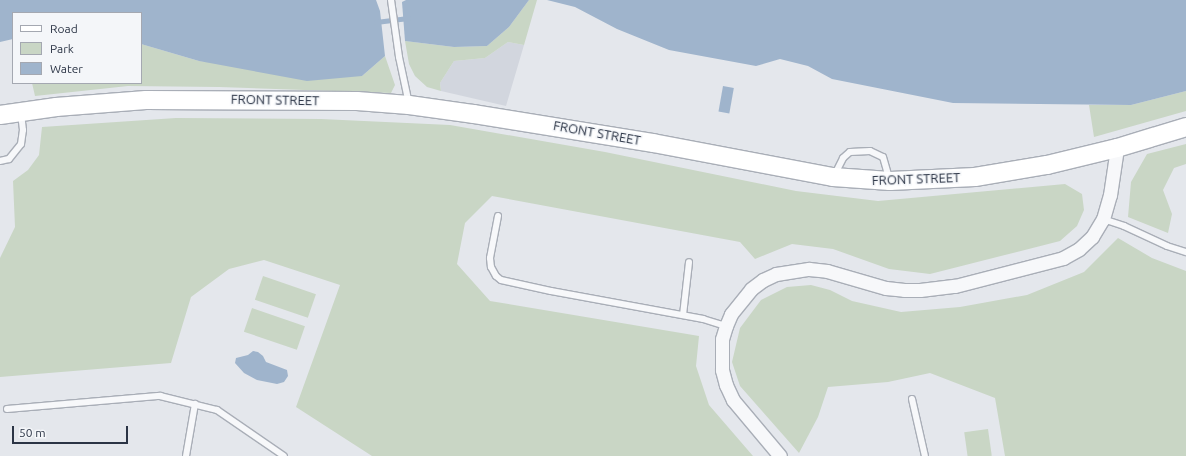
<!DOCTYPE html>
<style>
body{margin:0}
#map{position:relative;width:1186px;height:456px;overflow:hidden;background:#e4e7ec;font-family:Ubuntu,sans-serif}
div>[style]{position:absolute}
.built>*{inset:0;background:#d2d6de}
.green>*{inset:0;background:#c9d6c5;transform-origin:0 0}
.water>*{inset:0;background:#9fb4cc;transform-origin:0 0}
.stream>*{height:4.5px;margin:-2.25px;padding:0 2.25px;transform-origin:2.25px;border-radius:2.25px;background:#9fb4cc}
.roads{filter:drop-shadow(1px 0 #a9aeb7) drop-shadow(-1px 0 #a9aeb7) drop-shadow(0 1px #a9aeb7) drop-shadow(0 -1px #a9aeb7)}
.service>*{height:6px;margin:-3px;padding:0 3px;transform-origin:3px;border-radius:3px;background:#f7f8fa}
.minor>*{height:13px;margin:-6.5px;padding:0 6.5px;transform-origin:6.5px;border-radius:6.5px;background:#f7f8fa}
.secondary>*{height:18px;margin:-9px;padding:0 9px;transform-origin:9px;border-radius:9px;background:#fff}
span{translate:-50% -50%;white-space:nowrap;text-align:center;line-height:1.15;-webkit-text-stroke:3px #f4f6f9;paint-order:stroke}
.street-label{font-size:13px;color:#2b3445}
.legend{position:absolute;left:12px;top:12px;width:130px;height:72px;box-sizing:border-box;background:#f4f6f9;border:1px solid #a4a8b1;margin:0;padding:5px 7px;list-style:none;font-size:12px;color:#2b3445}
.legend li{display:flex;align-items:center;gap:8px;height:20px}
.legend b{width:20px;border:1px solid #a4a8b1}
.scale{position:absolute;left:12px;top:426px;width:116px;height:18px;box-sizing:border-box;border:2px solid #2b3445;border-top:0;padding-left:5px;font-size:12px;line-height:14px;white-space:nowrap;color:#2b3445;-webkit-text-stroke:3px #f4f6f9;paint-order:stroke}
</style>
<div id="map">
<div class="built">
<i style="clip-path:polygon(508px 42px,524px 45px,506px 106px,441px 91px,440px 83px,454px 61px,485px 58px)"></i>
</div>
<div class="green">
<i style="clip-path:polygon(529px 0,537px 0,524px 45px,508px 42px,485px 58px,454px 61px,440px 83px,441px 91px,427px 87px,415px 76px,409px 64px,405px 41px,454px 47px,487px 46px,509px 27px)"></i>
<i style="clip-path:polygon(141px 44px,199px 61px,362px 76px,385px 56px,395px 85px,391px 93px,219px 87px,128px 86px,35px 96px,32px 83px,141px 83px)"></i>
<i style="clip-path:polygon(1186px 91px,1186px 111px,1094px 137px,1089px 105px,1131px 105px)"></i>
<i style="clip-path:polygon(176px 118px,321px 119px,450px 125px,605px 152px,796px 191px,878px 201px,1065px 184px,1082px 194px,1084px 210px,1077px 226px,1060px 241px,930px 274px,889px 269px,833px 249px,792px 244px,755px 259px,740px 242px,492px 196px,465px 223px,457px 264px,490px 301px,699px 336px,696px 366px,709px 405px,753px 456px,372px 456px,296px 407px,340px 285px,264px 260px,229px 269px,191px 297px,171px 363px,0 377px,0 258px,15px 227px,13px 181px,28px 170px,39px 155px,42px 127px)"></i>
<i style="clip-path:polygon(1186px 144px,1186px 164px,1174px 168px,1163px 190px,1172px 214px,1168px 233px,1128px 217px,1131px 182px,1147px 154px)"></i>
<i style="clip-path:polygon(1118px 238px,1152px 258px,1186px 271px,1186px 456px,1005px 456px,995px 398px,930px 373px,888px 382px,828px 387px,818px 417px,799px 453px,740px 386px,732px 362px,740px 328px,761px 300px,787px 287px,811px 285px,830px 290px,852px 301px,901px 312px,960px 307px,1027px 295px,1084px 272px)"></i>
<i style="left:263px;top:276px;width:56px;height:25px;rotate:19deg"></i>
<i style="left:252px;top:308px;width:56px;height:25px;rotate:19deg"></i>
<i style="left:988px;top:429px;width:27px;height:24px;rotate:82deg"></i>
</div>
<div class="water">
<i style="clip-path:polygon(0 0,376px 0,380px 11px,385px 56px,362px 76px,307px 81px,199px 61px,141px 44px,141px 13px,13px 13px,13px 39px,0 42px)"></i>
<i style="clip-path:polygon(406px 0,529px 0,509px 27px,487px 46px,454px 47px,405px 41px,402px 2px)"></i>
<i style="clip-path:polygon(547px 0,1186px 0,1186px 91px,1131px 105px,953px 103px,832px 79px,808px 66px,780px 59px,756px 66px,669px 50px,617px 29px,575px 7px)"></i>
<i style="left:723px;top:86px;width:11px;height:26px;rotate:10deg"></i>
<i style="clip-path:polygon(253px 351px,258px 352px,263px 356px,266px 362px,287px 370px,288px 376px,284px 382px,277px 384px,257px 380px,244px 373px,235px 363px,236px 358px,248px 355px)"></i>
</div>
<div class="stream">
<i style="left:376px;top:22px;width:32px;rotate:-7deg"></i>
</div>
<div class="roads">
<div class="service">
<i style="left:391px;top:0;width:58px;rotate:82deg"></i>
<i style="left:399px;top:57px;width:48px;rotate:78deg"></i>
<i style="left:0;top:161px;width:9px;rotate:-13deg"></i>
<i style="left:9px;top:159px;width:19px;rotate:-51deg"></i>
<i style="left:21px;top:144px;width:14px;rotate:-82deg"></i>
<i style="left:23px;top:130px;width:17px;rotate:-97deg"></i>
<i style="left:834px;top:176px;width:20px;rotate:-63deg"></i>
<i style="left:843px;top:158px;width:9px;rotate:-41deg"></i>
<i style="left:850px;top:152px;width:20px;rotate:-3deg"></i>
<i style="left:870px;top:151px;width:14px;rotate:25deg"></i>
<i style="left:883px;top:157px;width:22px;rotate:74deg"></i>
<i style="left:498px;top:216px;width:43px;rotate:100.8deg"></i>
<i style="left:490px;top:258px;width:9px;rotate:84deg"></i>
<i style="left:491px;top:267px;width:10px;rotate:61deg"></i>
<i style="left:496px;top:276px;width:6px;rotate:39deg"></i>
<i style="left:501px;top:280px;width:51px;rotate:12.4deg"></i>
<i style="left:551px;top:291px;width:155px;rotate:10.4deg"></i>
<i style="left:703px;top:319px;width:24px;rotate:17deg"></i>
<i style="left:1103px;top:219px;width:22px;rotate:18deg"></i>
<i style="left:1124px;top:226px;width:47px;rotate:24.9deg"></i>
<i style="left:1167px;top:246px;width:20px;rotate:18deg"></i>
<i style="left:683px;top:315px;width:53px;rotate:-83.5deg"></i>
<i style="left:912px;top:399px;width:58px;rotate:77.2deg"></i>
<i style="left:7px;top:409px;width:154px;rotate:-4.9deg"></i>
<i style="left:160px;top:396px;width:59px;rotate:13.8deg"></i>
<i style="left:217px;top:410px;width:81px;rotate:34.5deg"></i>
<i style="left:186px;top:456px;width:53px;rotate:-80.2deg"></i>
</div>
<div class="minor">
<i style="left:780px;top:456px;width:73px;rotate:-130deg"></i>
<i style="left:733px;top:400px;width:17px;rotate:-115deg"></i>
<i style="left:726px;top:385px;width:16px;rotate:-105deg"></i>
<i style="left:722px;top:370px;width:31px;rotate:-90deg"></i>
<i style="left:722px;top:339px;width:14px;rotate:-73deg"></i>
<i style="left:726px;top:326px;width:13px;rotate:-67deg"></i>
<i style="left:731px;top:314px;width:32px;rotate:-51deg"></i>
<i style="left:751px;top:289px;width:15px;rotate:-37deg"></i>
<i style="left:763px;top:280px;width:14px;rotate:-25deg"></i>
<i style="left:776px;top:274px;width:33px;rotate:-9deg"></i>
<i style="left:809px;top:269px;width:18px;rotate:6deg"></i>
<i style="left:827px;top:271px;width:61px;rotate:16.1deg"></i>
<i style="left:886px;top:288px;width:18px;rotate:6deg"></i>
<i style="left:904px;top:290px;width:16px"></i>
<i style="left:920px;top:290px;width:35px;rotate:-7deg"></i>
<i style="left:955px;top:286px;width:112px;rotate:-14.5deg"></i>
<i style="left:1063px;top:258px;width:18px;rotate:-29deg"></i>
<i style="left:1079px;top:249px;width:18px;rotate:-43deg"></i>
<i style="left:1092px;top:237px;width:21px;rotate:-59deg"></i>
<i style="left:1103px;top:219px;width:25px;rotate:-74deg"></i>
<i style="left:1110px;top:195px;width:48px;rotate:-81.5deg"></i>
</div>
<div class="secondary">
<i style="left:0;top:115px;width:57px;rotate:-8.1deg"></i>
<i style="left:56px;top:107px;width:90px;rotate:-4.4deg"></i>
<i style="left:146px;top:100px;width:211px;rotate:0.3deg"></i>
<i style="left:357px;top:101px;width:52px;rotate:4.4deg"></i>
<i style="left:409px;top:105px;width:66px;rotate:7.9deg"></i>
<i style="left:474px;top:114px;width:181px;rotate:9.2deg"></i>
<i style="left:653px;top:143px;width:183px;rotate:10.7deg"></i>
<i style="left:833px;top:177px;width:57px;rotate:4deg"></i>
<i style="left:890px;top:181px;width:85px;rotate:-2.7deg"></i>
<i style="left:975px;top:177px;width:73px;rotate:-9.5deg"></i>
<i style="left:1047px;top:165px;width:72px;rotate:-13.7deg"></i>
<i style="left:1117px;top:148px;width:72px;rotate:-16.9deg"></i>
</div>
</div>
<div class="street-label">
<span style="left:275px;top:100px;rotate:1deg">FRONT STREET</span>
<span style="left:597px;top:133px;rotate:10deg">FRONT STREET</span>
<span style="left:916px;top:179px;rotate:-2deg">FRONT STREET</span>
</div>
<ul class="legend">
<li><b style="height:5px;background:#fff"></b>Road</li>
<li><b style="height:11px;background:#c9d6c5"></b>Park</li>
<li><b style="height:11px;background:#9fb4cc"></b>Water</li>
</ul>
<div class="scale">50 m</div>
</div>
